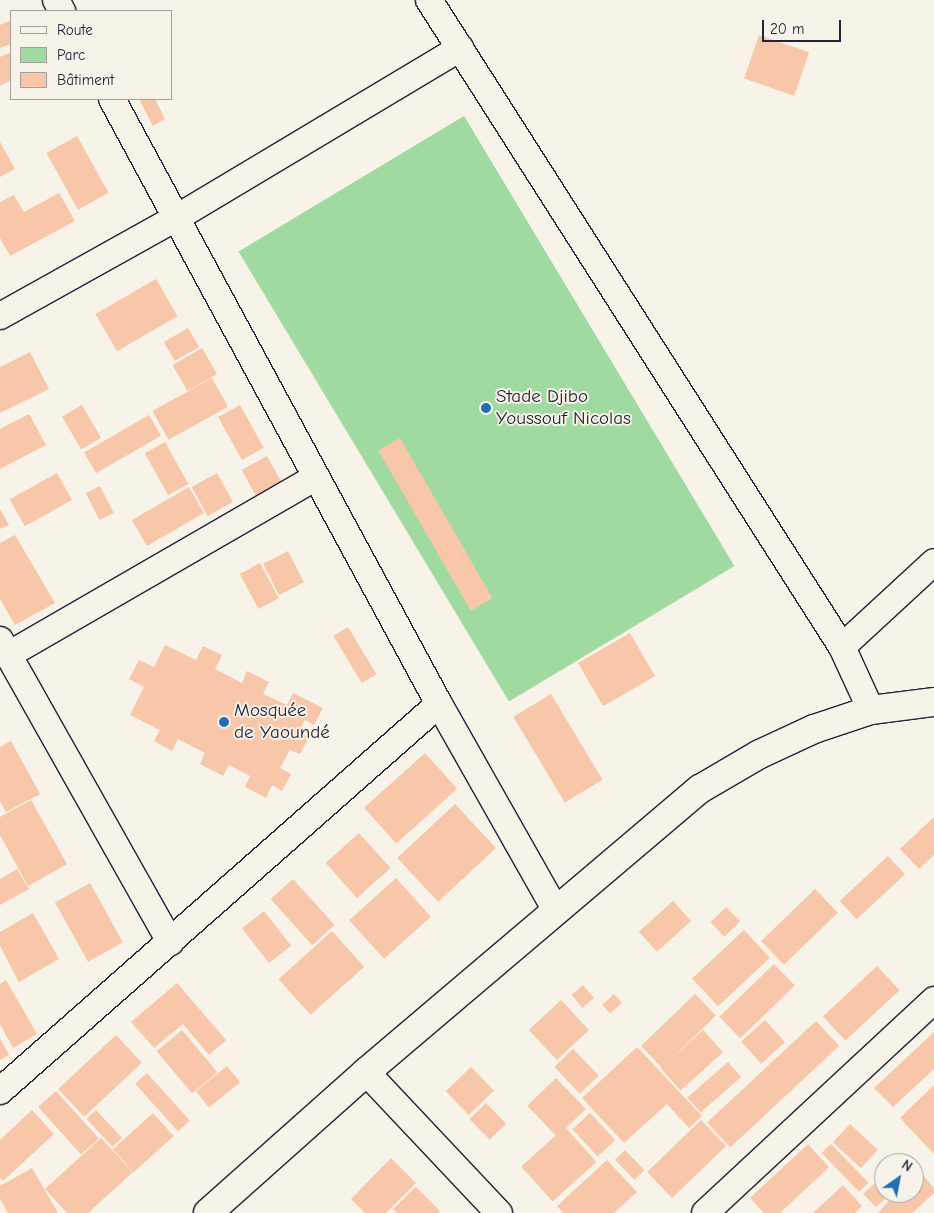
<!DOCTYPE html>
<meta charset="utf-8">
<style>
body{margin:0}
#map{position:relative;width:934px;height:1213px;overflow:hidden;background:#f7f3e8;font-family:"Comic Neue",sans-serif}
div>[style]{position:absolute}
.green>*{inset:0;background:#a0daa0;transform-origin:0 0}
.building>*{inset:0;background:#f8c6a8;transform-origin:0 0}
.roads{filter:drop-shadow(1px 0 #22223b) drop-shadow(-1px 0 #22223b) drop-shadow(0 1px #22223b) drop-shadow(0 -1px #22223b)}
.minor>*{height:26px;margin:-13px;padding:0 13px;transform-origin:13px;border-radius:13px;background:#f7f3e8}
.major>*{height:28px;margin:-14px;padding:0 14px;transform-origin:14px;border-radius:14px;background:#f7f3e8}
.dots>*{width:14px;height:14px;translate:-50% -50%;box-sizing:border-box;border:2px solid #f7f3e8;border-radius:50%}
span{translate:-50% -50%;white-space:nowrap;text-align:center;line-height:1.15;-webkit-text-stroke:4px #f7f3e8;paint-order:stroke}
.poi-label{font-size:19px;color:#22223b}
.left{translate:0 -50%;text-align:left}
.legend{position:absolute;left:10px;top:10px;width:162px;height:90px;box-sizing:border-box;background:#f7f3e8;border:1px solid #a29fa3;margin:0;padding:6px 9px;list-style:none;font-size:15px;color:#22223b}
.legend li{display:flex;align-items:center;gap:10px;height:25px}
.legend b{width:25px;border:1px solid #a29fa3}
.north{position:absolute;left:874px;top:1153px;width:50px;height:50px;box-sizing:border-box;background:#f7f3e8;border:1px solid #a29fa3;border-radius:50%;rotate:33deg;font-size:14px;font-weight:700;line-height:20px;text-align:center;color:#22223b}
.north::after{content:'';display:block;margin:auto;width:18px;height:22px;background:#1f6fb2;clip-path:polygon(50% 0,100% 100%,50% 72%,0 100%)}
.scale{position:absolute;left:762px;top:20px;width:79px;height:22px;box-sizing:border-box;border:2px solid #22223b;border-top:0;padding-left:6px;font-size:15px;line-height:18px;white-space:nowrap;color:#22223b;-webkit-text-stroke:4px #f7f3e8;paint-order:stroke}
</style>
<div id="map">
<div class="green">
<i style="left:464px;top:116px;width:525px;height:263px;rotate:59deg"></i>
</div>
<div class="building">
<i style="clip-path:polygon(11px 20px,11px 44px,0 48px,0 25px)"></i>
<i style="left:759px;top:35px;width:53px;height:46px;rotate:19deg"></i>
<i style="clip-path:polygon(11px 52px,11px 80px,0 86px,0 57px)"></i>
<i style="clip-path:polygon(144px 99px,155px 99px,165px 119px,153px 126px,140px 101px)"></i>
<i style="left:77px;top:136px;width:65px;height:35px;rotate:61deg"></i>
<i style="clip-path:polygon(0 142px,15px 169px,0 177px)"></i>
<i style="clip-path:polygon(59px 193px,75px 221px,10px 256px,0 238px,0 202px,14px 195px,24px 212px)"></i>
<i style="left:156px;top:279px;width:43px;height:70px;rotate:60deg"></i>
<i style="left:188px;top:328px;width:22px;height:28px;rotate:60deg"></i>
<i style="left:202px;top:348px;width:30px;height:34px;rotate:60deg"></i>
<i style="clip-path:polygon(30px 352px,49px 389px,0 413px,0 367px)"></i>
<i style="left:212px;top:378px;width:33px;height:68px;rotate:61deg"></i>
<i style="left:82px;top:405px;width:38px;height:23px;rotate:60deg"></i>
<i style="left:240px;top:405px;width:49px;height:25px;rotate:61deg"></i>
<i style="clip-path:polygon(29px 414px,46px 445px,0 469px,0 429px)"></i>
<i style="left:149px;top:415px;width:24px;height:75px;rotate:60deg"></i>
<i style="left:400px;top:438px;width:185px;height:25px;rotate:60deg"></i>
<i style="left:165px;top:442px;width:48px;height:23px;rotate:61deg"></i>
<i style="left:267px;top:456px;width:29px;height:29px;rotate:61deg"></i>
<i style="left:57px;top:473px;width:31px;height:54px;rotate:61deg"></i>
<i style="left:217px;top:473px;width:33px;height:29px;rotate:61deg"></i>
<i style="left:100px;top:486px;width:30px;height:16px;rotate:63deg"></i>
<i style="left:189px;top:487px;width:30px;height:66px;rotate:60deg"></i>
<i style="clip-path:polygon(0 509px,9px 525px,0 529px)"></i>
<i style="clip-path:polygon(15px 535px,55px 603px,15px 625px,0 599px,0 543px)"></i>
<i style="left:288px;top:551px;width:35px;height:28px;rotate:63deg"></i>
<i style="left:260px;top:563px;width:40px;height:23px;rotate:62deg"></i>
<i style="left:348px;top:627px;width:55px;height:17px;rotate:59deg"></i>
<i style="left:630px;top:633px;width:50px;height:60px;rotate:60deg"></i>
<i style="clip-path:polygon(165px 645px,196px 660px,203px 646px,222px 655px,215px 669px,242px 683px,247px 671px,269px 682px,263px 694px,287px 705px,293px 693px,323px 708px,314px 725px,305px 720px,299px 732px,309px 737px,300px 754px,290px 750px,280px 768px,291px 774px,282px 791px,272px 785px,266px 798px,245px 787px,250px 776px,229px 765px,223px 776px,200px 764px,205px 753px,178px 739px,172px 751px,154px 741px,160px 730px,130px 715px,144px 687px,129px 679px,139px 660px,154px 667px)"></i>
<i style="left:551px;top:694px;width:100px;height:44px;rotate:59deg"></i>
<i style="clip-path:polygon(11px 741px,40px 794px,6px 812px,0 801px,0 747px)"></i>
<i style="left:425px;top:753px;width:48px;height:82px;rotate:48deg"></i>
<i style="clip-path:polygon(31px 800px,67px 864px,28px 886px,0 835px,0 817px)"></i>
<i style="left:455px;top:804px;width:60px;height:79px;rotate:47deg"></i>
<i style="clip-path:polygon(934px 817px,934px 855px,919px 869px,900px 849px)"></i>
<i style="left:359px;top:833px;width:47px;height:45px;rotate:48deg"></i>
<i style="left:888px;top:856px;width:25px;height:66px;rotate:47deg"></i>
<i style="clip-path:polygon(17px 869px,29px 889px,0 905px,0 879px)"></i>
<i style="left:396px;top:878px;width:52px;height:63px;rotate:48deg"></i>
<i style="left:293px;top:879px;width:62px;height:30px;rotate:48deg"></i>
<i style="left:90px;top:883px;width:68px;height:40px;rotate:61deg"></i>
<i style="left:815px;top:889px;width:33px;height:75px;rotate:46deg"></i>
<i style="left:673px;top:901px;width:27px;height:46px;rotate:48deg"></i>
<i style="left:726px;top:907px;width:20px;height:22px;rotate:45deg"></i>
<i style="left:264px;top:911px;width:44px;height:28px;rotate:52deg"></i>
<i style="clip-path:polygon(33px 913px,59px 959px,19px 982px,0 946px,0 932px)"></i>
<i style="left:744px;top:930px;width:38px;height:71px;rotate:47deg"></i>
<i style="left:332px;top:931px;width:48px;height:72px;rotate:48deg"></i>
<i style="left:774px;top:964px;width:30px;height:76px;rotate:46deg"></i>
<i style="left:877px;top:966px;width:33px;height:74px;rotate:47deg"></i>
<i style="clip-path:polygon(6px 980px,37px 1034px,13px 1048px,0 1024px,0 984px)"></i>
<i style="clip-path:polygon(177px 983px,226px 1040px,209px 1055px,183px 1024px,154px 1048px,131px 1022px)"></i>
<i style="left:583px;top:985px;width:17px;height:15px;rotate:50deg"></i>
<i style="left:614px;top:994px;width:12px;height:16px;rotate:48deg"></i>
<i style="left:695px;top:994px;width:30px;height:75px;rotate:46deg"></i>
<i style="left:561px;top:1000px;width:41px;height:44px;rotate:47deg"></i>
<i style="left:765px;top:1020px;width:30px;height:32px;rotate:48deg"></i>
<i style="left:816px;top:1021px;width:34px;height:149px;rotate:47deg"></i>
<i style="left:182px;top:1030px;width:55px;height:33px;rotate:50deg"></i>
<i style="left:703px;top:1030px;width:30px;height:57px;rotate:48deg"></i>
<i style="clip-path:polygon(934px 1032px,934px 1069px,893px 1107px,874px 1088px)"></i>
<i style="left:116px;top:1035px;width:38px;height:79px;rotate:47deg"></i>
<i style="clip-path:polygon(0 1038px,9px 1055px,0 1060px)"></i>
<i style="clip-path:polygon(637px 1047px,702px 1116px,689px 1128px,667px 1104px,624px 1143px,582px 1098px)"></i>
<i style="left:573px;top:1049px;width:37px;height:26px;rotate:46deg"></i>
<i style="left:728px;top:1062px;width:20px;height:54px;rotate:49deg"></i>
<i style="left:227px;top:1066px;width:21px;height:40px;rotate:51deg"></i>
<i style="left:471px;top:1067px;width:33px;height:35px;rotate:46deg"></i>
<i style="left:147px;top:1073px;width:64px;height:16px;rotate:48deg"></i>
<i style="left:556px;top:1078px;width:43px;height:40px;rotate:46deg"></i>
<i style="clip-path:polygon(934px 1085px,934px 1154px,900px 1118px)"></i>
<i style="left:56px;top:1091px;width:64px;height:24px;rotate:48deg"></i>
<i style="left:486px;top:1103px;width:29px;height:23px;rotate:46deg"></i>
<i style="clip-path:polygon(32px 1110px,54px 1134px,3px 1181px,0 1178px,0 1140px)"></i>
<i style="left:96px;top:1110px;width:38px;height:13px;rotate:47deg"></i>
<i style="left:153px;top:1113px;width:31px;height:54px;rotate:48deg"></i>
<i style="left:590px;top:1113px;width:37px;height:24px;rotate:47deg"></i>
<i style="left:701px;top:1120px;width:36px;height:75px;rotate:46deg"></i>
<i style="left:850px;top:1124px;width:38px;height:25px;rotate:43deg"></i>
<i style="left:565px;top:1127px;width:47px;height:59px;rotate:48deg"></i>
<i style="clip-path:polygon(101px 1138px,133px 1172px,88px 1213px,67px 1213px,45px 1189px)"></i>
<i style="clip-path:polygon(808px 1144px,829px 1167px,780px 1213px,764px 1213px,750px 1198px)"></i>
<i style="left:831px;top:1144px;width:54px;height:13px;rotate:46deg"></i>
<i style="left:625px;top:1150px;width:28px;height:14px;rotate:46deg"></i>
<i style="clip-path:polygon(391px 1158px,416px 1183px,386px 1213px,365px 1213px,351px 1199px)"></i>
<i style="clip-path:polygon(607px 1160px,637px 1192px,614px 1213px,563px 1213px,557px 1206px)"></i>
<i style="clip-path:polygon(32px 1168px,58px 1213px,8px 1213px,0 1199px,0 1186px)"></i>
<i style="clip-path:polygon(920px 1172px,934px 1188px,934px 1193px,912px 1213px,878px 1213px,896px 1193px,914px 1193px,914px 1177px)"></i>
<i style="clip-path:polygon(884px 1175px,884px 1193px,892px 1193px,876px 1207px,863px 1194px)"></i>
<i style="clip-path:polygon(843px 1185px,862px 1206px,855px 1213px,813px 1213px)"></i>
<i style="clip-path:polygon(416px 1187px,440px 1211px,438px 1213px,397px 1213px,393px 1209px)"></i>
</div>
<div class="roads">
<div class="minor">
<i style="left:56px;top:0;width:13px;rotate:61deg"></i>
<i style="left:429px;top:0;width:768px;rotate:57.45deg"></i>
<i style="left:842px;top:647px;width:69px;rotate:65.3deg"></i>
<i style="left:112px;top:99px;width:688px;rotate:61.61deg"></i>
<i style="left:439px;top:704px;width:238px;rotate:60.5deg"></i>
<i style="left:0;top:316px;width:204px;rotate:-29.1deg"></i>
<i style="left:178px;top:217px;width:329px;rotate:-30.9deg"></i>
<i style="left:0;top:640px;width:347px;rotate:60.6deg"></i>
<i style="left:842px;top:647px;width:125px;rotate:-42.7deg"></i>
<i style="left:8px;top:655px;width:354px;rotate:-30deg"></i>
<i style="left:366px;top:1072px;width:194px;rotate:46.7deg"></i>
<i style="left:0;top:1091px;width:585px;rotate:-41.4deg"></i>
<i style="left:705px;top:1213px;width:313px;rotate:-42.9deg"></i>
</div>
<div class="major">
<i style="left:208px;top:1213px;width:212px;rotate:-41.7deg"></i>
<i style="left:366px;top:1072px;width:438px;rotate:-40.3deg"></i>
<i style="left:700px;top:789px;width:69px;rotate:-30.3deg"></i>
<i style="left:760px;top:754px;width:60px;rotate:-24.8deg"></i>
<i style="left:814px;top:729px;width:60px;rotate:-18.4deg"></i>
<i style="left:871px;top:710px;width:64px;rotate:-7.2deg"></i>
</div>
</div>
<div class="dots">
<i style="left:486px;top:408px;background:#1f6fb2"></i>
<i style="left:224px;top:722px;background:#1f6fb2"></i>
</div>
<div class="poi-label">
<span class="left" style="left:496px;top:408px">Stade Djibo<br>Youssouf Nicolas</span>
<span class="left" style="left:234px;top:722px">Mosquée<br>de Yaoundé</span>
</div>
<ul class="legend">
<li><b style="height:6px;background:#f7f3e8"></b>Route</li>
<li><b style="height:14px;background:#a0daa0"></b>Parc</li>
<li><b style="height:14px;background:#f8c6a8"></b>Bâtiment</li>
</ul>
<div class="north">N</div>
<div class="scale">20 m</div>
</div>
